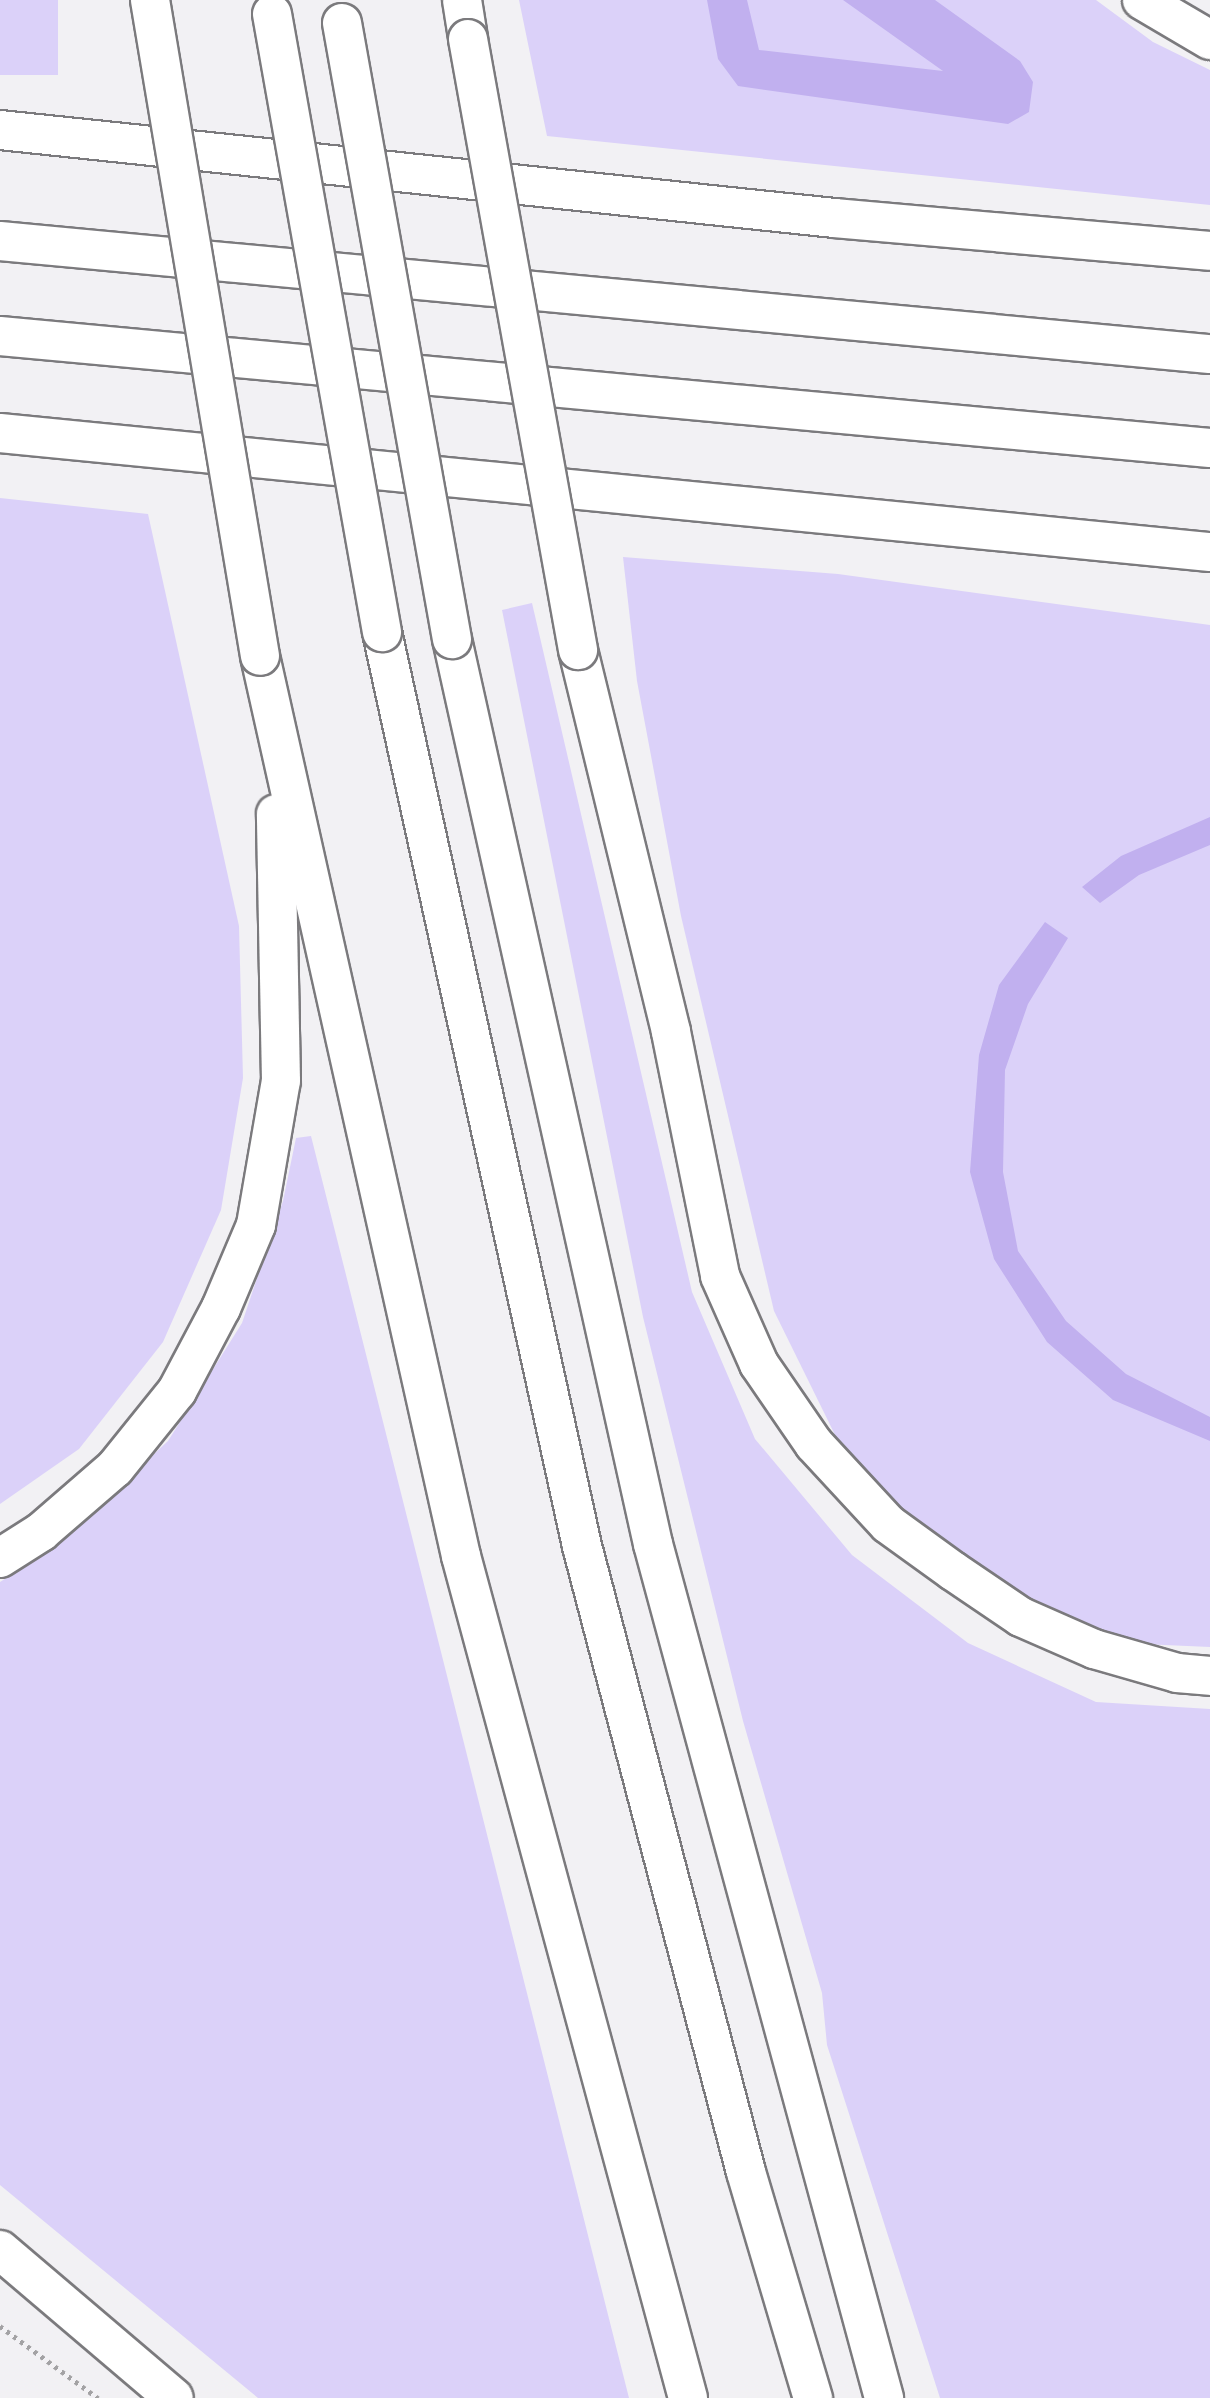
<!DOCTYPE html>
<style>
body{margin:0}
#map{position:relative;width:1210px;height:2398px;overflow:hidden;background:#f2f1f4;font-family:"Fira Sans",sans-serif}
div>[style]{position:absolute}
.green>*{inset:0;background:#dbd1f9;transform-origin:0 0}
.water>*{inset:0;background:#c1b0ef}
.path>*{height:4.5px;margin-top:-2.25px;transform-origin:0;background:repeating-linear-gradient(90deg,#a3a2a4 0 3.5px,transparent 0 8.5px)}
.roads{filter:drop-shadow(2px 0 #7b7a7d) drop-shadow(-2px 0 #7b7a7d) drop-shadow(0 2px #7b7a7d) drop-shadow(0 -2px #7b7a7d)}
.highway>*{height:38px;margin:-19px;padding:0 19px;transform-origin:19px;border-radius:19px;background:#fff}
.bridges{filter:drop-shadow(2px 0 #7b7a7d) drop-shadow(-2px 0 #7b7a7d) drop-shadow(0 2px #7b7a7d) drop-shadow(0 -2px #7b7a7d)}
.highway-bridge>*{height:38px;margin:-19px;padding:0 19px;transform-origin:19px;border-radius:19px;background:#fff}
span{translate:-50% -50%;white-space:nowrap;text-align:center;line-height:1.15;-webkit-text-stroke:5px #fff;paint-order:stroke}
</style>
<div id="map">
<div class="green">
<i style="left:0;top:0;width:58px;height:75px"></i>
<i style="clip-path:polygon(519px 0,1096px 0,1153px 42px,1210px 70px,1210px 205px,547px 136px)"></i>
<i style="clip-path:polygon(0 498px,148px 514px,239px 926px,243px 1078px,221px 1210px,163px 1342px,79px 1449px,0 1504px)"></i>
<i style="clip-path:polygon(623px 557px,838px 574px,1210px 625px,1210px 1647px,1142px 1644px,1024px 1601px,918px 1530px,840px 1445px,774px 1311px,681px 916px,637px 681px)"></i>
<i style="clip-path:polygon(532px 603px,692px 1292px,755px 1439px,852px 1555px,968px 1643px,1096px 1702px,1210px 1709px,1210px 2398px,940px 2398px,827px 2045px,822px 1993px,743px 1721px,643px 1317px,502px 610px)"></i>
<i style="clip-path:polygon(311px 1136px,629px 2398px,258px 2398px,0 2185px,0 1582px,51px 1550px,168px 1441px,242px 1323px,283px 1201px,296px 1138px)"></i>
</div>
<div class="water">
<i style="clip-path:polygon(707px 0,747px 0,759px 50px,943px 71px,843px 0,935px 0,1020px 61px,1033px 82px,1029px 112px,1008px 124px,738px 86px,718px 59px)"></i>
<i style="clip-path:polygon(1210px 817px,1210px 845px,1139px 875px,1100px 903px,1082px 887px,1121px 856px)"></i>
<i style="clip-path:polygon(1045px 922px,1068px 938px,1028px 1004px,1005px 1070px,1003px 1172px,1018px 1251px,1066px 1321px,1126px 1374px,1210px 1417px,1210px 1441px,1113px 1400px,1047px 1342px,994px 1259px,970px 1172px,979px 1055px,999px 985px)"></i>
</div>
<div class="path">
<i style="left:0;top:2326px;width:122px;rotate:36.3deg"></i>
</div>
<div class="roads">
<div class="highway">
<i style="left:462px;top:0;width:39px;rotate:81deg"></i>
<i style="left:1142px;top:0;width:79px;rotate:30.5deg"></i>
<i style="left:0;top:130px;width:839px;rotate:6.02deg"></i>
<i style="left:834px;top:218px;width:377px;rotate:5deg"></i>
<i style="left:0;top:241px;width:1215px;rotate:5.34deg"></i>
<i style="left:0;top:336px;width:1215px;rotate:5.29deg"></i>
<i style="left:0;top:433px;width:1216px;rotate:5.62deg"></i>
<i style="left:382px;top:632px;width:936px;rotate:77.66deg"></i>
<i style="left:582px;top:1546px;width:647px;rotate:75.32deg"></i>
<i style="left:746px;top:2172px;width:236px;rotate:73.5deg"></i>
<i style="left:452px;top:639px;width:927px;rotate:77.48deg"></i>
<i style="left:653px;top:1544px;width:885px;rotate:74.86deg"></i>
<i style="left:578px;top:650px;width:393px;rotate:76.3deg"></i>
<i style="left:671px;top:1032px;width:249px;rotate:78.6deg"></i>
<i style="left:720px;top:1276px;width:96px;rotate:66.1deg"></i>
<i style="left:759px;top:1364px;width:97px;rotate:55.5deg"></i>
<i style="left:814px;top:1444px;width:109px;rotate:47.2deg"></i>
<i style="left:888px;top:1524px;width:80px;rotate:35.9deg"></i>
<i style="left:953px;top:1571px;width:82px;rotate:34.1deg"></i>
<i style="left:1021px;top:1617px;width:80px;rotate:23.7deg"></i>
<i style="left:1094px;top:1649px;width:86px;rotate:16.1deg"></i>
<i style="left:1177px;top:1673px;width:33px;rotate:5deg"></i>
<i style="left:260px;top:656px;width:922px;rotate:77.41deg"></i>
<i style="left:461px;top:1556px;width:872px;rotate:74.91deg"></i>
<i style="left:0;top:1558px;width:49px;rotate:-32.4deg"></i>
<i style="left:41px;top:1532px;width:98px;rotate:-40.9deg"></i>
<i style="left:115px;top:1468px;width:99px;rotate:-51.2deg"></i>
<i style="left:177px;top:1391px;width:94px;rotate:-62.1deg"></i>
<i style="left:221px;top:1308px;width:90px;rotate:-67.1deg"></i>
<i style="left:256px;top:1225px;width:146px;rotate:-80.2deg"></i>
<i style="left:281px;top:1081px;width:267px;rotate:-91.1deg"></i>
<i style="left:0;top:2250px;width:228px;rotate:40.4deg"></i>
</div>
</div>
<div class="bridges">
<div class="highway-bridge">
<i style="left:150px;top:0;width:665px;rotate:80.48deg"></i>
<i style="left:272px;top:14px;width:628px;rotate:79.91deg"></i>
<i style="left:342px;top:23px;width:626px;rotate:79.88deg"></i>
<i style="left:468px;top:39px;width:621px;rotate:79.79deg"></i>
</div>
</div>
</div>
